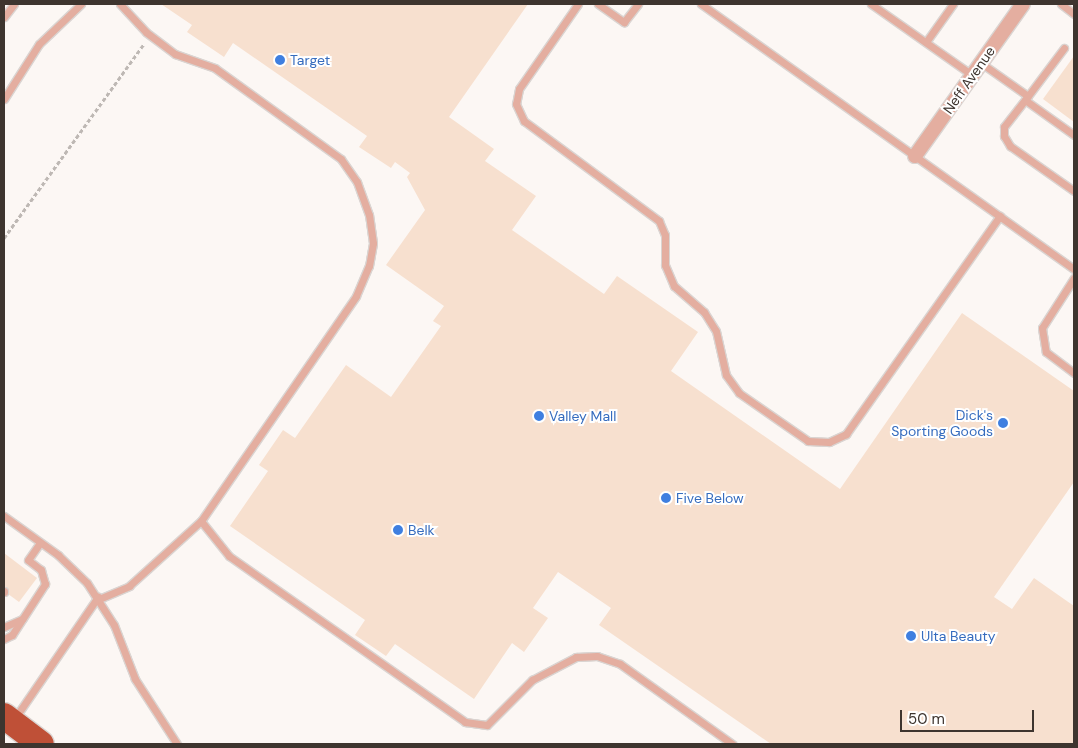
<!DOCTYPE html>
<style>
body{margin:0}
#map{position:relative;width:1078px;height:748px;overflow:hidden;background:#fcf7f4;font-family:"DM Sans",sans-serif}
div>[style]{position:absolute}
.building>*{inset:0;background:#f7e0cf}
.path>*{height:3px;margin-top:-1.5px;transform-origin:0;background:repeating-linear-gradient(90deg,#beb8b4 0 4px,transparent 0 6.5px)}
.roads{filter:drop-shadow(1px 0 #dad4d1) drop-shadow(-1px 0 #dad4d1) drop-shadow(0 1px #dad4d1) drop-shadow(0 -1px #dad4d1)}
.lane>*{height:7px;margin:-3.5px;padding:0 3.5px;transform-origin:3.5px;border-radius:3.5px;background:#e4aea0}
.street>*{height:14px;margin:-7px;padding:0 7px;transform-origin:7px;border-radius:7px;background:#e4aea0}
.highway>*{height:26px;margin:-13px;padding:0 13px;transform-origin:13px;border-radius:13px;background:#bf5037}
.dots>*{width:14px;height:14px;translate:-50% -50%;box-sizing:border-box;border:2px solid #fff;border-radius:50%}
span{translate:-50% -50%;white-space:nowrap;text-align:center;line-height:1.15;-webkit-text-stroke:4px #fff;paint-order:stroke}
.shop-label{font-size:14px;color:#366cbe}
.left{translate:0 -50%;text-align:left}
.right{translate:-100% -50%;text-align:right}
.street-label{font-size:14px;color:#3e352f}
.frame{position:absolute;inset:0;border:5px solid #3e352f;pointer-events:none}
.scale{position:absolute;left:900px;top:710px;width:134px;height:22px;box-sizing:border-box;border:2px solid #3e352f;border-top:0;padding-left:6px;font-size:15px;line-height:18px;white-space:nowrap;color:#3e352f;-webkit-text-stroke:4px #fff;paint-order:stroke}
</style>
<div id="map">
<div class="building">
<i style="clip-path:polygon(161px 4px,528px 4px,449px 117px,494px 149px,485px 161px,536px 196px,512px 230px,604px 294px,617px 276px,698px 332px,671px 371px,840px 489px,962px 313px,1074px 391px,1074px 482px,994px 597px,1012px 609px,1034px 578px,1074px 606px,1074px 744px,771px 744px,599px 625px,611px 608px,558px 572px,533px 608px,548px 618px,524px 652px,512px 643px,474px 699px,395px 644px,386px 656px,355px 635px,365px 620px,230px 526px,268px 471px,259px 465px,283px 430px,295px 438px,346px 365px,391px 397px,441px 326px,433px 321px,444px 306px,386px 265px,425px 210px,407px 177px,410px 173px,395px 162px,391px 168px,359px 147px,367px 136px,233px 43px,224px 57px,187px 32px,192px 25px)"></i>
<i style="clip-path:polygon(1074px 56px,1074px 122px,1043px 99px)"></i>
<i style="clip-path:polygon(4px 553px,37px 578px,19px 602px,4px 591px)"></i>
</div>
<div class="path">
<i style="left:4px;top:238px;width:239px;rotate:-54.2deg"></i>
</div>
<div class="roads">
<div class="lane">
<i style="left:578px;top:4px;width:103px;rotate:124.8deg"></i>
<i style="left:519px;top:89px;width:15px;rotate:101deg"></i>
<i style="left:516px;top:104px;width:19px;rotate:65deg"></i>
<i style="left:524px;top:121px;width:168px;rotate:36.5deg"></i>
<i style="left:659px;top:221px;width:15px;rotate:67deg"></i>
<i style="left:665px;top:235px;width:30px;rotate:90deg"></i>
<i style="left:665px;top:265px;width:23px;rotate:67deg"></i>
<i style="left:674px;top:286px;width:40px;rotate:41deg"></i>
<i style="left:704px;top:312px;width:22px;rotate:58deg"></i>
<i style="left:716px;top:331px;width:45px;rotate:77.2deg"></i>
<i style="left:726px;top:375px;width:22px;rotate:54deg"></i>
<i style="left:739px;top:393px;width:84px;rotate:34.8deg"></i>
<i style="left:808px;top:441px;width:21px;rotate:3deg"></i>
<i style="left:829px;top:442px;width:19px;rotate:-25deg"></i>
<i style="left:846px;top:434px;width:267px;rotate:-54.8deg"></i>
<i style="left:598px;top:4px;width:32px;rotate:35deg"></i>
<i style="left:624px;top:22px;width:23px;rotate:-52deg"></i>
<i style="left:701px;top:4px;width:458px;rotate:35.4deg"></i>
<i style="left:871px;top:4px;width:123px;rotate:35.1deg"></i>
<i style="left:1061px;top:4px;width:16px;rotate:38deg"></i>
<i style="left:4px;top:17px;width:16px;rotate:-52deg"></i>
<i style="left:926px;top:42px;width:47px;rotate:-54.6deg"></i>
<i style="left:981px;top:63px;width:57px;rotate:35.1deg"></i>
<i style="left:1028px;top:96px;width:39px;rotate:128deg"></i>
<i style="left:1004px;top:127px;width:9px;rotate:90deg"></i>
<i style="left:1004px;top:136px;width:12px;rotate:59deg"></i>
<i style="left:1010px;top:146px;width:78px;rotate:35.1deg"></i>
<i style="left:1028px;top:96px;width:60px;rotate:-53.1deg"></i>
<i style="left:4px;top:99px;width:65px;rotate:-57.5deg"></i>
<i style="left:39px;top:44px;width:58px;rotate:-43.6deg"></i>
<i style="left:1025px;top:100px;width:60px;rotate:35.5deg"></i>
<i style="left:1074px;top:278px;width:59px;rotate:122.6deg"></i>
<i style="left:1042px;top:328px;width:24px;rotate:81deg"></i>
<i style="left:1046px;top:352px;width:35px;rotate:37deg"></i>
<i style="left:4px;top:516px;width:67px;rotate:35.8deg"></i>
<i style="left:58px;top:555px;width:40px;rotate:44deg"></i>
<i style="left:87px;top:583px;width:50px;rotate:57.3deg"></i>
<i style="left:114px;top:625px;width:58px;rotate:68.7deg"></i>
<i style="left:135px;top:679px;width:77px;rotate:57.1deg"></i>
<i style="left:201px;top:521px;width:45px;rotate:51.3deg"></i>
<i style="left:229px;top:556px;width:289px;rotate:35.1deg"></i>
<i style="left:465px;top:722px;width:22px;rotate:8deg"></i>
<i style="left:487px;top:725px;width:64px;rotate:-45deg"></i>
<i style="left:532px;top:680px;width:50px;rotate:-27.6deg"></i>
<i style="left:576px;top:657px;width:21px;rotate:-3deg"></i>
<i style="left:597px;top:656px;width:24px;rotate:19deg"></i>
<i style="left:620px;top:664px;width:138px;rotate:35.5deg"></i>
<i style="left:4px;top:592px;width:1px;rotate:-90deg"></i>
<i style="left:99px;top:599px;width:33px;rotate:-23deg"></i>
<i style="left:129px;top:586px;width:97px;rotate:-42.1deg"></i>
<i style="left:201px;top:521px;width:273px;rotate:-55.4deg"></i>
<i style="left:356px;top:296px;width:33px;rotate:-67deg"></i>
<i style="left:369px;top:266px;width:23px;rotate:-80deg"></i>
<i style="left:373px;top:243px;width:28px;rotate:-98deg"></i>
<i style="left:369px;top:215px;width:35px;rotate:-110deg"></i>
<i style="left:357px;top:182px;width:28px;rotate:-125deg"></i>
<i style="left:341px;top:159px;width:155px;rotate:-144.2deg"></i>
<i style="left:215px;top:68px;width:42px;rotate:-160.7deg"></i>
<i style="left:175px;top:54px;width:36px;rotate:-143deg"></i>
<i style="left:146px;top:32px;width:38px;rotate:-133deg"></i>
<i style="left:4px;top:627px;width:20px;rotate:-24deg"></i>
<i style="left:4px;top:639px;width:9px;rotate:-27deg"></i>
<i style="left:12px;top:635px;width:61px;rotate:-57.1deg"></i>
<i style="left:45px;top:584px;width:15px;rotate:-106deg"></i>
<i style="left:41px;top:570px;width:16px;rotate:-142deg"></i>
<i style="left:28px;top:560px;width:21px;rotate:-55deg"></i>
<i style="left:15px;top:718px;width:147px;rotate:-55.6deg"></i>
</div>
<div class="street">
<i style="left:915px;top:156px;width:186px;rotate:-54.6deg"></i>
</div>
<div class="highway">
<i style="left:4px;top:716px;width:46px;rotate:37.1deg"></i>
</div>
</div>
<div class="dots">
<i style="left:280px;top:60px;background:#3f7fe0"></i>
<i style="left:539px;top:416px;background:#3f7fe0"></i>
<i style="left:1003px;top:423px;background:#3f7fe0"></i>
<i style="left:666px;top:498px;background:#3f7fe0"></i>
<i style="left:398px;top:530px;background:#3f7fe0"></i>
<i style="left:911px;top:636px;background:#3f7fe0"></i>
</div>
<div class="shop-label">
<span class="left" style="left:290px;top:60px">Target</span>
<span class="right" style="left:993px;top:423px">Dick's<br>Sporting Goods</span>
<span class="left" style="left:549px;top:416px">Valley Mall</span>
<span class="left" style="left:676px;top:498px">Five Below</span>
<span class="left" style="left:408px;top:530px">Belk</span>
<span class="left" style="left:921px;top:636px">Ulta Beauty</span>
</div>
<div class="street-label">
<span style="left:969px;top:80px;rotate:-55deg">Neff Avenue</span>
</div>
<div class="frame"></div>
<div class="scale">50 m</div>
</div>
